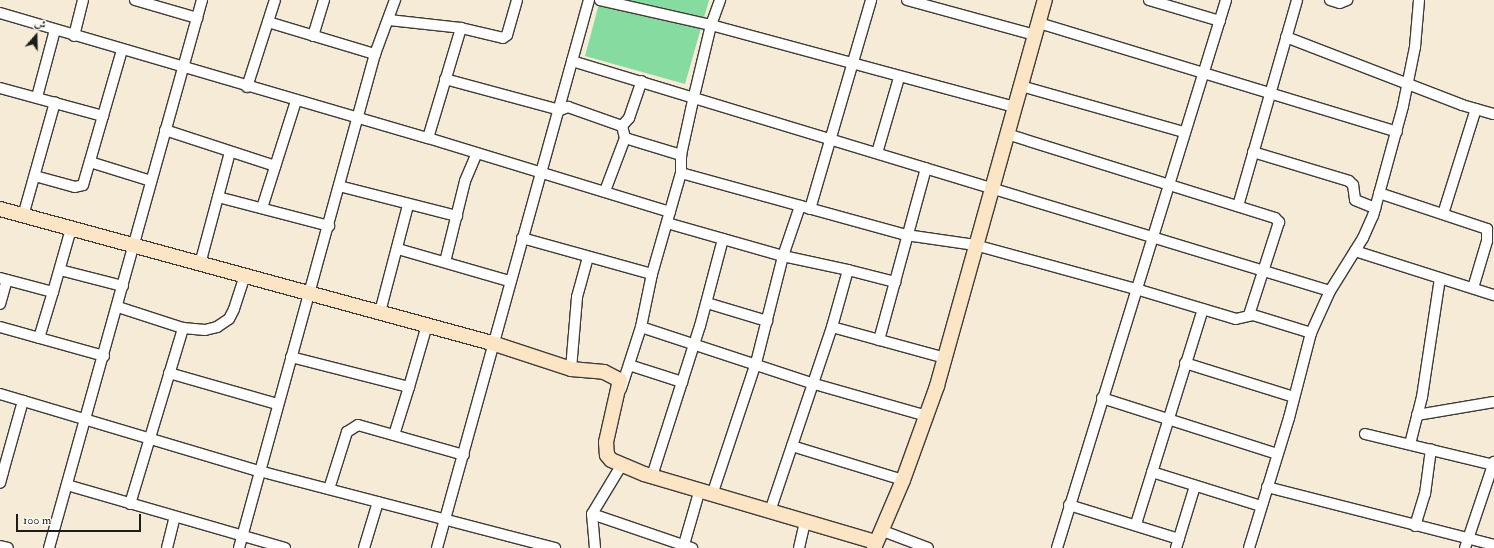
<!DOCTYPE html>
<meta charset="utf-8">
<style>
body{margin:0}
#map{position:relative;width:1494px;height:548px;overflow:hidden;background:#f6ebd7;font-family:"IM FELL Double Pica",Amiri,serif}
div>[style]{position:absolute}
.green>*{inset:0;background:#86dca0}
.roads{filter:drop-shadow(1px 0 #3d3b38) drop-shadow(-1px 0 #3d3b38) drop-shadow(0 1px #3d3b38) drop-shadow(0 -1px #3d3b38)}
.street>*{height:10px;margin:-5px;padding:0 5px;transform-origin:5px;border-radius:5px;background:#fff}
.secondary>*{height:14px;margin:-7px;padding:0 7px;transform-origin:7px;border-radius:7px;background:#fce5c4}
span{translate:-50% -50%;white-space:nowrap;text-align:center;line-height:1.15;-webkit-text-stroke:3.5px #fdfcf7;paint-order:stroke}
.north{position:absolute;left:16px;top:16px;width:40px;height:40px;-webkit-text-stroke:3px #fdfcf7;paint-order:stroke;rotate:20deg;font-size:11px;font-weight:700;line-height:16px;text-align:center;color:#1c1c1c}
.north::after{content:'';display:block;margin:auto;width:14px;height:18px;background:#1c1c1c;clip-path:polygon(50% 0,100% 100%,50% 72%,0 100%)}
.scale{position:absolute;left:16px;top:514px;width:125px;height:18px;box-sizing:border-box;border:2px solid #1c1c1c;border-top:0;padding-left:5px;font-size:12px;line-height:14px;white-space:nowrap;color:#1c1c1c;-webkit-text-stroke:3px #fdfcf7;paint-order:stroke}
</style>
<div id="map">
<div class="green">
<i style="clip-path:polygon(600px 0,709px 0,685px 84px,585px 56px)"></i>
</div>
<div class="roads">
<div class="street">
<i style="left:135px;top:0;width:65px;rotate:16.2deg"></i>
<i style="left:600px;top:0;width:114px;rotate:12.7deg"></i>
<i style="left:711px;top:25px;width:315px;rotate:15.1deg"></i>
<i style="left:907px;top:0;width:133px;rotate:15.3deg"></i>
<i style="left:1149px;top:0;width:74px;rotate:16.5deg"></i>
<i style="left:1330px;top:0;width:10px;rotate:17deg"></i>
<i style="left:1340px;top:3px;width:8px;rotate:-23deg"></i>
<i style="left:0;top:13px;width:446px;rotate:16.3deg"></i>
<i style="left:428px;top:138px;width:253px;rotate:17deg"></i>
<i style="left:389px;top:20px;width:72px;rotate:6.3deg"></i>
<i style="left:461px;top:28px;width:43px;rotate:13.4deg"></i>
<i style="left:503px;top:38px;width:5px;rotate:-37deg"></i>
<i style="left:507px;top:35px;width:36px;rotate:-74deg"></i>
<i style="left:268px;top:22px;width:112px;rotate:16.7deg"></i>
<i style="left:1039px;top:23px;width:374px;rotate:16.9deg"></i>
<i style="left:74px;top:36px;width:37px;rotate:-76deg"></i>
<i style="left:313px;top:36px;width:38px;rotate:-73deg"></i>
<i style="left:1286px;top:37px;width:189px;rotate:21.1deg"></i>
<i style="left:1462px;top:105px;width:33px;rotate:16deg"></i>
<i style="left:572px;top:61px;width:792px;rotate:16.88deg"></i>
<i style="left:445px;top:79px;width:119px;rotate:15.1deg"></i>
<i style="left:560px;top:110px;width:9px;rotate:-21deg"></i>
<i style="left:568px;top:107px;width:57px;rotate:19.4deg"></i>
<i style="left:1021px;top:86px;width:169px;rotate:15.8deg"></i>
<i style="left:247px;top:87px;width:91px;rotate:-72.2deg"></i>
<i style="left:0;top:88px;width:107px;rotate:15.2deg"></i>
<i style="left:37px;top:97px;width:69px;rotate:-75deg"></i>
<i style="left:165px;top:130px;width:116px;rotate:18.1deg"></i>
<i style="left:1007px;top:134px;width:281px;rotate:17.4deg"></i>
<i style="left:1275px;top:218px;width:6px;rotate:45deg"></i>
<i style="left:1279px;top:222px;width:98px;rotate:107.9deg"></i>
<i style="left:428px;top:138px;width:115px;rotate:-73.3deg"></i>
<i style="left:625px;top:138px;width:59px;rotate:16.9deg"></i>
<i style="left:1253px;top:152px;width:100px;rotate:16.8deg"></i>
<i style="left:1349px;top:181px;width:6px;rotate:45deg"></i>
<i style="left:1353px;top:185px;width:15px;rotate:82deg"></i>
<i style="left:1355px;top:200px;width:22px;rotate:22deg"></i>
<i style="left:877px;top:153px;width:78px;rotate:-73.7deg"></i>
<i style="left:90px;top:162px;width:64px;rotate:17.3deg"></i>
<i style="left:681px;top:173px;width:233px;rotate:15.4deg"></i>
<i style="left:906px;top:235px;width:70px;rotate:8.2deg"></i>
<i style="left:975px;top:245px;width:167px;rotate:15.3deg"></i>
<i style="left:1136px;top:289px;width:104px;rotate:16.7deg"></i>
<i style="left:1236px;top:319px;width:17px;rotate:-13deg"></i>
<i style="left:1253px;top:315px;width:61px;rotate:17.2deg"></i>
<i style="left:35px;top:176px;width:41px;rotate:15.4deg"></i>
<i style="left:75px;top:187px;width:8px;rotate:-14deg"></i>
<i style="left:83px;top:185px;width:141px;rotate:-73.9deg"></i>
<i style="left:339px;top:186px;width:122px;rotate:14.3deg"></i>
<i style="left:605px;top:191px;width:57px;rotate:-69.3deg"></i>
<i style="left:625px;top:138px;width:12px;rotate:-104deg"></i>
<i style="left:622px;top:126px;width:11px;rotate:-49deg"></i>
<i style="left:629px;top:118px;width:39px;rotate:-71deg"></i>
<i style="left:1379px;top:193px;width:114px;rotate:18.4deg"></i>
<i style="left:1487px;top:229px;width:12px;rotate:90deg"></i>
<i style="left:1487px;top:241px;width:49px;rotate:106.6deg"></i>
<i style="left:218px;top:197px;width:115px;rotate:14.6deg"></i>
<i style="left:1238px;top:206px;width:214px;rotate:-74deg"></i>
<i style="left:262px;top:208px;width:112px;rotate:-72.4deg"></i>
<i style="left:810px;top:209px;width:218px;rotate:-73.7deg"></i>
<i style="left:1443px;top:214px;width:110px;rotate:-72.6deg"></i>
<i style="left:23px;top:216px;width:118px;rotate:-74.3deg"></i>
<i style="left:667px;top:223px;width:121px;rotate:15.9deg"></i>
<i style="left:783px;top:256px;width:66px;rotate:12.2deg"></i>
<i style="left:848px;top:270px;width:59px;rotate:105.7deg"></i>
<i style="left:832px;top:327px;width:194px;rotate:108.6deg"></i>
<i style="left:522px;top:238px;width:135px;rotate:15.5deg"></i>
<i style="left:398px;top:249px;width:116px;rotate:16.1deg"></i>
<i style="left:1355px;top:251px;width:146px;rotate:17.6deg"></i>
<i style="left:445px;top:262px;width:83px;rotate:-76.1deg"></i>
<i style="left:465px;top:181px;width:30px;rotate:-67deg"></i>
<i style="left:200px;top:264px;width:116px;rotate:-75deg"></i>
<i style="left:60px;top:270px;width:65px;rotate:14.3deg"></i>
<i style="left:848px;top:270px;width:49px;rotate:14.3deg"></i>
<i style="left:0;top:278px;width:55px;rotate:14.8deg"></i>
<i style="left:53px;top:292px;width:66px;rotate:-74.1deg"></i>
<i style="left:707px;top:303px;width:63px;rotate:16.7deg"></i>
<i style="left:0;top:304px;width:25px;rotate:-74deg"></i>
<i style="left:118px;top:307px;width:68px;rotate:17.9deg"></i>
<i style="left:183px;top:328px;width:22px;rotate:5deg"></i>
<i style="left:205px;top:330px;width:12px;rotate:-14deg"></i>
<i style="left:217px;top:327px;width:14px;rotate:-34deg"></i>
<i style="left:229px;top:319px;width:11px;rotate:-63deg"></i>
<i style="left:234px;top:309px;width:35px;rotate:-72deg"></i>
<i style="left:380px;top:312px;width:111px;rotate:-75.3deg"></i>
<i style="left:0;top:327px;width:108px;rotate:15.6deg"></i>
<i style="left:641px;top:327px;width:179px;rotate:18.2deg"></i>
<i style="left:811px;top:383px;width:121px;rotate:15.9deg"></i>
<i style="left:832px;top:327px;width:117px;rotate:15.3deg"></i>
<i style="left:39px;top:338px;width:48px;rotate:-73.1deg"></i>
<i style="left:879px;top:340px;width:178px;rotate:-74.7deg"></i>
<i style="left:291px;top:357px;width:122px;rotate:14.3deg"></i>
<i style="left:409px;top:387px;width:65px;rotate:-73.8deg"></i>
<i style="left:1185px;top:363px;width:114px;rotate:17.3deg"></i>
<i style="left:629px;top:365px;width:56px;rotate:17.8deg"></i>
<i style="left:571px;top:369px;width:72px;rotate:-85.2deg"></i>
<i style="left:577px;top:297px;width:41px;rotate:-74.6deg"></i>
<i style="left:169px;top:373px;width:112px;rotate:16deg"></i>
<i style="left:621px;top:389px;width:65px;rotate:-72.1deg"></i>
<i style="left:641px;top:327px;width:54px;rotate:-78.3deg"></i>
<i style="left:652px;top:274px;width:105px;rotate:-74deg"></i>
<i style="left:681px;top:173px;width:18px;rotate:-90deg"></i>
<i style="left:681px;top:155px;width:60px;rotate:-77.6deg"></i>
<i style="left:694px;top:96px;width:73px;rotate:-76.5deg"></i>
<i style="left:711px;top:25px;width:27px;rotate:-70deg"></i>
<i style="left:0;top:394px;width:270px;rotate:16.6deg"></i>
<i style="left:259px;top:471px;width:306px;rotate:14.6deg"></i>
<i style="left:1102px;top:398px;width:184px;rotate:17.7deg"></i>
<i style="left:1417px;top:415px;width:78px;rotate:-9.6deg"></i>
<i style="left:1365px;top:434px;width:133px;rotate:13.5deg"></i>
<i style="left:394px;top:435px;width:50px;rotate:-72.6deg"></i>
<i style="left:1410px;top:444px;width:49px;rotate:-75.7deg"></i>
<i style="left:1422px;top:397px;width:120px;rotate:-81.4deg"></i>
<i style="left:792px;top:446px;width:116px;rotate:17deg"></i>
<i style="left:0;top:471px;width:3px;rotate:18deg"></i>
<i style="left:3px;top:472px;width:11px;rotate:105deg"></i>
<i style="left:3px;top:472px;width:74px;rotate:-74.3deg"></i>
<i style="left:1152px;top:472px;width:114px;rotate:17.3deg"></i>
<i style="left:652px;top:476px;width:157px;rotate:-72.3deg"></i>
<i style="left:700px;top:326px;width:90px;rotate:-75.2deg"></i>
<i style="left:67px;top:485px;width:227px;rotate:16.1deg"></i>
<i style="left:1267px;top:487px;width:234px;rotate:14.3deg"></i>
<i style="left:329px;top:489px;width:60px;rotate:-72.5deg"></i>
<i style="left:347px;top:432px;width:13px;rotate:-32deg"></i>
<i style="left:358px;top:425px;width:110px;rotate:15.8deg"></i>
<i style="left:713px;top:492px;width:136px;rotate:-71.6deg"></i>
<i style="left:756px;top:363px;width:110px;rotate:-75.8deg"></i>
<i style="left:783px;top:256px;width:53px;rotate:-71.2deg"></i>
<i style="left:130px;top:504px;width:184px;rotate:-73.2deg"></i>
<i style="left:1069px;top:505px;width:115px;rotate:17.2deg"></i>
<i style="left:592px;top:514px;width:106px;rotate:18.8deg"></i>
<i style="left:1136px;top:524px;width:225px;rotate:-72.7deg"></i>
<i style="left:1415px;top:526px;width:34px;rotate:-73deg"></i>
<i style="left:1425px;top:494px;width:45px;rotate:-82.4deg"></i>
<i style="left:883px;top:531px;width:48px;rotate:20.7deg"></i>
<i style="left:0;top:546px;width:8px;rotate:14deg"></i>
<i style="left:49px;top:548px;width:569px;rotate:-74.4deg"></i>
<i style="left:167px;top:548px;width:32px;rotate:-76deg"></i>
<i style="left:239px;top:548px;width:512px;rotate:-74.61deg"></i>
<i style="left:375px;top:54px;width:58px;rotate:-69.7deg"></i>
<i style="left:364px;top:548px;width:48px;rotate:-73.1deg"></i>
<i style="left:437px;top:548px;width:569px;rotate:-74.5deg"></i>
<i style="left:595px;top:548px;width:34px;rotate:-95deg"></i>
<i style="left:592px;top:514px;width:56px;rotate:-58.9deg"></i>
<i style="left:683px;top:548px;width:61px;rotate:-73.9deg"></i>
<i style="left:799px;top:548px;width:28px;rotate:-77deg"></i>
<i style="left:1057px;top:548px;width:573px;rotate:-72.86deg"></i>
<i style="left:1176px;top:548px;width:65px;rotate:-73deg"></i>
<i style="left:1249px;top:548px;width:136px;rotate:-72.9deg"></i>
<i style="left:1289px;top:418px;width:88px;rotate:-75.5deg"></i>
<i style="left:1311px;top:333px;width:46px;rotate:-65.7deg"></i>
<i style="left:1330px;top:291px;width:62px;rotate:-58.1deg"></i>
<i style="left:1363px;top:238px;width:24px;rotate:-66deg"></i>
<i style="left:1373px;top:216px;width:114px;rotate:-74.7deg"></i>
<i style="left:1403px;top:106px;width:60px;rotate:-78.5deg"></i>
<i style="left:1415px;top:47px;width:47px;rotate:-85.1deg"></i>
<i style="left:1465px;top:548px;width:91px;rotate:-71.4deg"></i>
</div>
<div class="secondary">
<i style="left:0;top:209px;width:510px;rotate:15.24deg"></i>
<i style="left:492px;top:343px;width:83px;rotate:18.2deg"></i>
<i style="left:571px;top:369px;width:33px;rotate:5deg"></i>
<i style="left:604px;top:372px;width:18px;rotate:27deg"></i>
<i style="left:620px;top:380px;width:64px;rotate:102.7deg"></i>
<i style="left:606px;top:442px;width:13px;rotate:86deg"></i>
<i style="left:607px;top:455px;width:6px;rotate:51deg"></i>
<i style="left:611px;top:460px;width:36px;rotate:23deg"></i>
<i style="left:644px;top:474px;width:241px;rotate:16.4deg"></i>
<i style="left:874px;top:548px;width:74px;rotate:-66.9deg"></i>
<i style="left:903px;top:480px;width:100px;rotate:-70.1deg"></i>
<i style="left:937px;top:386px;width:401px;rotate:-74.4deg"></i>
</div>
</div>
<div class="north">ش</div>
<div class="scale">100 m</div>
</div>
